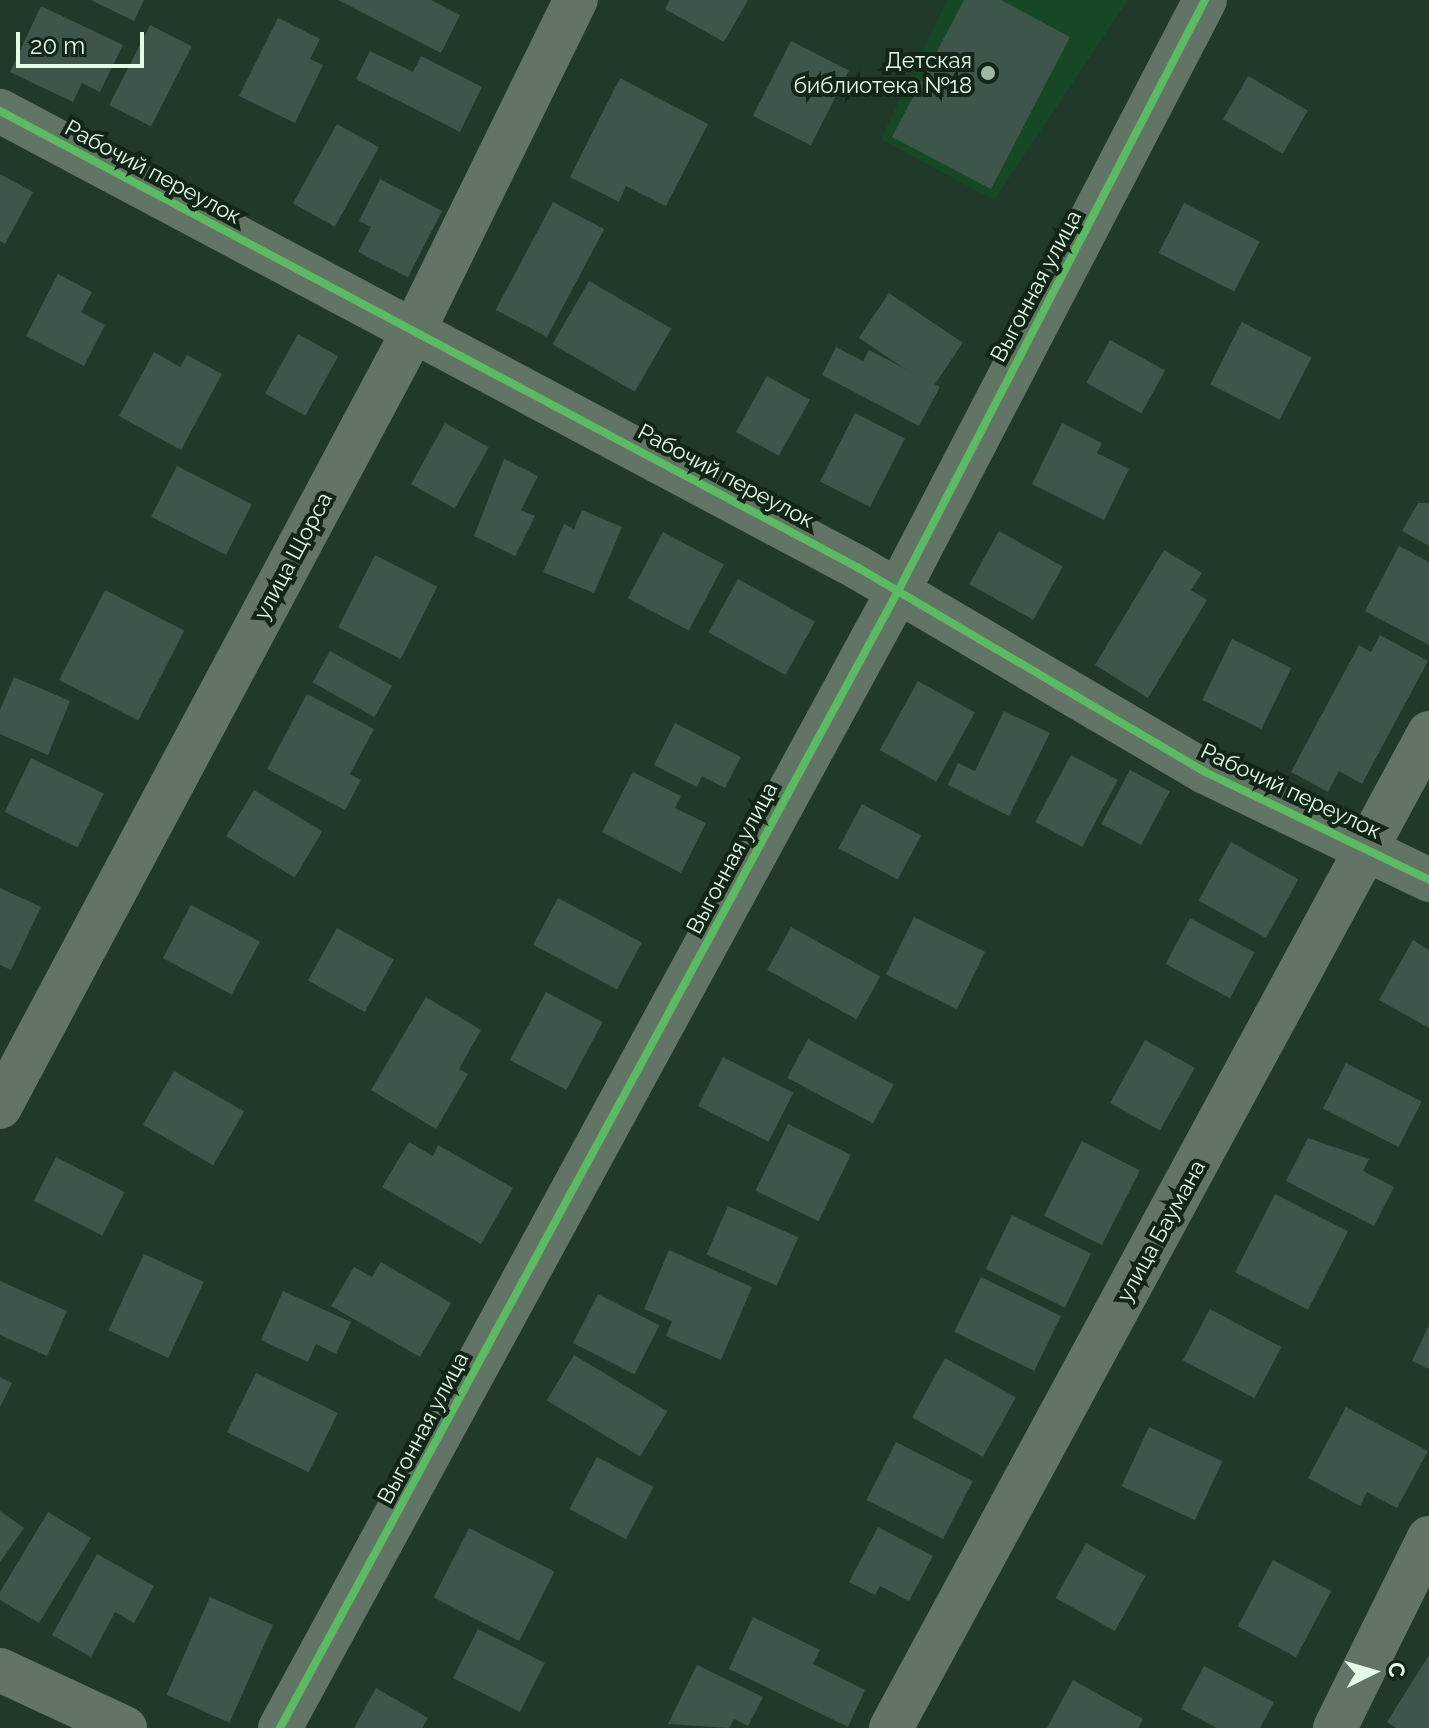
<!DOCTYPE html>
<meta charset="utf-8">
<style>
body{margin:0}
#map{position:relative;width:1429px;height:1728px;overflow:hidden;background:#213928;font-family:Raleway,sans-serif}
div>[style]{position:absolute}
.built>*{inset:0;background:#174826}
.building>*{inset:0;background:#3e554a;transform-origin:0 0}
.minor>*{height:44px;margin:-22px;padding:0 22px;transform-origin:22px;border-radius:22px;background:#627466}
.tertiary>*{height:44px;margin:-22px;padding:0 22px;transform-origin:22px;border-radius:22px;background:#627466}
.cycleway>*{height:8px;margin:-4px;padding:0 4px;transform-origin:4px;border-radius:4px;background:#5cba63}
.dots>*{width:22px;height:22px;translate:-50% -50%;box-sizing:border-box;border:4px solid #122517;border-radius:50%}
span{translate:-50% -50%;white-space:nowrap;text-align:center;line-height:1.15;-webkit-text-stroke:8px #122517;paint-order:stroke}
.poi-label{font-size:22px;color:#e3fbe7}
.right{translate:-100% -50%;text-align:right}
.street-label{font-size:22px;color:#e3fbe7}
.north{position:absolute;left:1333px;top:1632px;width:80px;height:80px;-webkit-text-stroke:6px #122517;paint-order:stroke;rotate:85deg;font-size:22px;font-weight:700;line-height:32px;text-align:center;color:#e3fbe7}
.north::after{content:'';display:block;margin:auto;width:28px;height:36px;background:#e3fbe7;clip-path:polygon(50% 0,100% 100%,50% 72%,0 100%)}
.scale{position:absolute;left:16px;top:32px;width:128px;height:36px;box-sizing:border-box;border:4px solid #e3fbe7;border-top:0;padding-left:10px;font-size:24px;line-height:28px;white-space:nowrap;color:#e3fbe7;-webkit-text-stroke:6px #122517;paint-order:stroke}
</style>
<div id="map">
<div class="built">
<i style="clip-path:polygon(947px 0,1128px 0,994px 200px,881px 139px)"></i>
</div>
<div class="building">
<i style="clip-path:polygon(91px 0,144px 0,134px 21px)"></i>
<i style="clip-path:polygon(338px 0,431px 0,460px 15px,441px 53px)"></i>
<i style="clip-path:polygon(670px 0,748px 0,724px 42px,665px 9px)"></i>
<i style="clip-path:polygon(964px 0,1001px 0,1070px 37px,991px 189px,892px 137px)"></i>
<i style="clip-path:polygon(41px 6px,123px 45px,100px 92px,82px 83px,73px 102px,10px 72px)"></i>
<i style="clip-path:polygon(278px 18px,320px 39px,310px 59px,323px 65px,295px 123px,239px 96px)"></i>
<i style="left:150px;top:25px;width:47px;height:90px;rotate:27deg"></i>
<i style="left:791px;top:41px;width:65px;height:84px;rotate:27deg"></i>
<i style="clip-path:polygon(370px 51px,413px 72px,421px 56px,482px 87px,460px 132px,356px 79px)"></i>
<i style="left:1248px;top:76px;width:69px;height:50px;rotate:30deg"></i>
<i style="clip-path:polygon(620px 78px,708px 124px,666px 206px,626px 186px,619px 202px,570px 177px)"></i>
<i style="left:337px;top:124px;width:48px;height:91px;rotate:29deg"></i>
<i style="clip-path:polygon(0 174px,33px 192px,5px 244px,0 241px)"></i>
<i style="clip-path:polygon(380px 179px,442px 211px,408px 277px,358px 252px,371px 227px,359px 221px)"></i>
<i style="left:553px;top:202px;width:58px;height:122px;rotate:28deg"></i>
<i style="left:1184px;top:203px;width:85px;height:56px;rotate:27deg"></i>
<i style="clip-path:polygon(58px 274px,92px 292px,81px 312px,105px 325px,84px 366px,26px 336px)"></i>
<i style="left:589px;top:281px;width:95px;height:73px;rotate:30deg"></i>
<i style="left:889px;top:293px;width:89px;height:54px;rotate:34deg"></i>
<i style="left:1242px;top:322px;width:78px;height:70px;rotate:27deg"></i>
<i style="left:298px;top:334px;width:46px;height:68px;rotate:29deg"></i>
<i style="left:1110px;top:340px;width:63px;height:49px;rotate:29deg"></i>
<i style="clip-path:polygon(836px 347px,863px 361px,869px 350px,940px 387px,919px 426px,822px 375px)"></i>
<i style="clip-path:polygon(154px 352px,180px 367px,187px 355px,222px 374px,181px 450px,119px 416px)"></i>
<i style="left:767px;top:376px;width:49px;height:64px;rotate:29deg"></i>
<i style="left:855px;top:413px;width:56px;height:77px;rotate:27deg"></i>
<i style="left:445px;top:423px;width:50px;height:70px;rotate:29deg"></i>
<i style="clip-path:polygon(1062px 423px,1102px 443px,1097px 453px,1129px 469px,1104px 520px,1032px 484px)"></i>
<i style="clip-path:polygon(504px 459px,538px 476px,521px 510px,535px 516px,515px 556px,474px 536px)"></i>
<i style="left:177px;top:466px;width:84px;height:57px;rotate:27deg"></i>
<i style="clip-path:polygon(1418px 503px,1429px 503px,1429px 546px,1402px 531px)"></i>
<i style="clip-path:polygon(582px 510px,622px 527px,594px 593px,543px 572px,564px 524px,574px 529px)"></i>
<i style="left:999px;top:531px;width:73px;height:61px;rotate:29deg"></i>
<i style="left:663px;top:532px;width:69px;height:75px;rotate:28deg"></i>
<i style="clip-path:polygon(1399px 546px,1429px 562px,1429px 645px,1365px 611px)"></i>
<i style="clip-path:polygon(1164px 550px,1202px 573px,1191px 590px,1207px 600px,1148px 698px,1095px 665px)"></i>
<i style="left:375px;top:555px;width:70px;height:81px;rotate:27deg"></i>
<i style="left:738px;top:579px;width:88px;height:61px;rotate:29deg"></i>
<i style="left:105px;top:590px;width:89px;height:101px;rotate:27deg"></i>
<i style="clip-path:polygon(1380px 635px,1428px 661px,1362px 784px,1339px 771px,1328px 792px,1291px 772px,1359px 645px,1371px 652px)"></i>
<i style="left:1232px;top:639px;width:66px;height:68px;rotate:26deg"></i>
<i style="left:330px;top:651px;width:71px;height:36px;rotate:29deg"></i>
<i style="clip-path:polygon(14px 677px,70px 701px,48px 755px,0 734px,0 710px)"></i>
<i style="left:918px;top:681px;width:65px;height:79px;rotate:29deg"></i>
<i style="clip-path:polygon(307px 694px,374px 729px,350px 774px,361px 780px,345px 810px,267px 769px)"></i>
<i style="clip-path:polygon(1004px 711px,1050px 733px,1009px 816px,948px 785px,958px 763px,975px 771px)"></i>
<i style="clip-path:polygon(675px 723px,741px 757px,725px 788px,702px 776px,697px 787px,654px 765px)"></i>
<i style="left:1071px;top:755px;width:53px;height:76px;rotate:28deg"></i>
<i style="left:31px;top:758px;width:81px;height:60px;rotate:26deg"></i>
<i style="left:1130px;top:770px;width:45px;height:61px;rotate:28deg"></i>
<i style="clip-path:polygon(633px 772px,681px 796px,675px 808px,706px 823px,681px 873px,602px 832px)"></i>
<i style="left:254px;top:790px;width:80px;height:54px;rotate:31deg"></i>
<i style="left:862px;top:804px;width:67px;height:50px;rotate:28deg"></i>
<i style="left:1231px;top:842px;width:77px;height:67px;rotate:29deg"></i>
<i style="clip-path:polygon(0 888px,41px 907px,11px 970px,0 965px)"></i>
<i style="left:558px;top:898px;width:95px;height:53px;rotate:28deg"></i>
<i style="left:191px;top:905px;width:78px;height:60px;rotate:28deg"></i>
<i style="left:914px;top:917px;width:79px;height:64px;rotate:26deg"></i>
<i style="left:1190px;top:918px;width:73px;height:52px;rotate:28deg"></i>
<i style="left:791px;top:927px;width:102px;height:49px;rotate:29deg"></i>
<i style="left:337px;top:928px;width:65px;height:60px;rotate:29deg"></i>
<i style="clip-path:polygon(1413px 940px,1429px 950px,1429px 1028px,1379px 1000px)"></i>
<i style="left:546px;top:992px;width:64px;height:77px;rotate:28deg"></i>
<i style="clip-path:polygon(426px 997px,481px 1030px,459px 1069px,468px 1074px,436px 1129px,371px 1090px)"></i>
<i style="left:808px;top:1039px;width:97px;height:44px;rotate:28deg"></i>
<i style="left:1145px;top:1040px;width:57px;height:72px;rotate:29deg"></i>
<i style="left:723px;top:1057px;width:79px;height:55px;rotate:27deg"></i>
<i style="left:1346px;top:1063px;width:85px;height:51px;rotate:27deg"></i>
<i style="left:174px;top:1071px;width:81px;height:62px;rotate:30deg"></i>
<i style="left:788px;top:1124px;width:70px;height:74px;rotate:26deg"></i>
<i style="clip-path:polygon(1308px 1138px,1369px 1159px,1363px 1171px,1394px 1187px,1374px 1226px,1286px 1181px)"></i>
<i style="left:1082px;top:1141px;width:65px;height:84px;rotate:27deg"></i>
<i style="clip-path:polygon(409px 1142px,433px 1156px,438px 1145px,513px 1188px,481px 1244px,382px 1187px)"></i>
<i style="left:56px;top:1157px;width:77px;height:49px;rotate:27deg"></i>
<i style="left:1275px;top:1194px;width:82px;height:88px;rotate:27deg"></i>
<i style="left:728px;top:1206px;width:77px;height:53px;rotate:24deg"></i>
<i style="left:1012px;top:1215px;width:88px;height:60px;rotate:26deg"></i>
<i style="clip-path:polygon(669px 1250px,752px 1287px,721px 1360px,666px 1336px,672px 1321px,644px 1309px)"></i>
<i style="left:144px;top:1254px;width:66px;height:84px;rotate:25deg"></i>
<i style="clip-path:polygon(381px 1262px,451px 1303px,420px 1357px,331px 1306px,354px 1267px,372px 1277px)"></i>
<i style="left:981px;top:1277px;width:89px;height:61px;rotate:26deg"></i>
<i style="clip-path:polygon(0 1281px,67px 1311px,47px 1356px,0 1335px)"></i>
<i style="clip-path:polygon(283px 1291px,351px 1322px,336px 1354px,316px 1344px,308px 1362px,261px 1340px)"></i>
<i style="left:598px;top:1294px;width:69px;height:55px;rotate:27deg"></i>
<i style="left:1210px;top:1309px;width:81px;height:58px;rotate:28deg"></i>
<i style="clip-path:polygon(1429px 1325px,1429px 1369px,1412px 1361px)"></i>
<i style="left:574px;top:1355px;width:109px;height:53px;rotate:31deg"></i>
<i style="left:945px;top:1358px;width:81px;height:68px;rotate:29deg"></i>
<i style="left:256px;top:1373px;width:91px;height:66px;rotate:26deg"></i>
<i style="clip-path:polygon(0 1377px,12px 1383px,0 1407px)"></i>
<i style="clip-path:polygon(1346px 1407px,1428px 1451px,1397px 1508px,1367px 1492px,1360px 1506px,1308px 1478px)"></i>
<i style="left:1149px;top:1427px;width:81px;height:65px;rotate:25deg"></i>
<i style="left:896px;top:1442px;width:86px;height:65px;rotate:27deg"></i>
<i style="left:597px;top:1457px;width:64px;height:59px;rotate:28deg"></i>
<i style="clip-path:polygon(0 1511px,24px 1528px,0 1562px)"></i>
<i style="clip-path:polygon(48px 1512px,91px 1538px,39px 1623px,0 1600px,0 1592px)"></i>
<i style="clip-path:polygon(878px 1527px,933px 1556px,909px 1601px,880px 1586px,875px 1595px,849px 1582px)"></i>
<i style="left:469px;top:1528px;width:96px;height:78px;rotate:27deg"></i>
<i style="left:1086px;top:1543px;width:68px;height:63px;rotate:29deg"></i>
<i style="clip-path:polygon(97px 1554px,154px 1586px,134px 1623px,115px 1612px,91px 1657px,52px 1635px)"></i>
<i style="left:1273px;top:1560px;width:66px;height:75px;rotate:28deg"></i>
<i style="left:210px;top:1597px;width:69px;height:107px;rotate:24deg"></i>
<i style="clip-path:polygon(753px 1617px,820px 1650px,813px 1664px,865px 1690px,848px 1727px,729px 1669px)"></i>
<i style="left:478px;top:1629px;width:75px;height:55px;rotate:27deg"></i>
<i style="clip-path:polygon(1429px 1655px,1429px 1728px,1396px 1728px,1387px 1722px)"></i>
<i style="clip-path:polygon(697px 1665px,763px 1697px,748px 1726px,734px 1719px,729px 1728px,668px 1724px)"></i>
<i style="clip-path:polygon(1204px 1666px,1274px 1702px,1260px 1728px,1217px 1728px,1181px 1709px)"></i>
<i style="clip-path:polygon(1073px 1680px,1143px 1719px,1138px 1728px,1047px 1728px)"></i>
<i style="clip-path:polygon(376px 1688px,428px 1718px,422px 1728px,354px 1728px)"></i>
</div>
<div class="minor">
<i style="left:0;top:111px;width:971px;rotate:28.02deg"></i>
<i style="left:857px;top:567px;width:404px;rotate:30.5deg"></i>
<i style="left:1205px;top:772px;width:249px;rotate:25.7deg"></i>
<i style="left:0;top:1107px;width:880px;rotate:-61.95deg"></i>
<i style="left:414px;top:330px;width:368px;rotate:-63.9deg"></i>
<i style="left:0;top:1670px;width:138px;rotate:24.9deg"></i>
<i style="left:891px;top:1728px;width:1131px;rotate:-61.6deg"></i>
<i style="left:1335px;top:1728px;width:212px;rotate:-63.7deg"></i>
</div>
<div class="tertiary">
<i style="left:280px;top:1728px;width:1292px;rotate:-61.47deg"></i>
<i style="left:897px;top:593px;width:668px;rotate:-62.55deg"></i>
</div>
<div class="cycleway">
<i style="left:0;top:111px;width:971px;rotate:28.02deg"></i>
<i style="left:857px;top:567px;width:404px;rotate:30.5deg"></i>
<i style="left:1205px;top:772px;width:249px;rotate:25.7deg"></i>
<i style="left:280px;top:1728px;width:1292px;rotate:-61.47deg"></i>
<i style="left:897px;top:593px;width:668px;rotate:-62.55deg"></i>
</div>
<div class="dots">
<i style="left:988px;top:73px;background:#9fb7a4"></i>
</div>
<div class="poi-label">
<span class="right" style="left:972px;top:73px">Детская<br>библиотека №18</span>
</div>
<div class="street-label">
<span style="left:153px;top:172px;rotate:28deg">Рабочий переулок</span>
<span style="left:1036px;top:286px;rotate:-62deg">Выгонная улица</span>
<span style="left:726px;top:476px;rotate:28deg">Рабочий переулок</span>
<span style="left:293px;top:556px;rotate:-62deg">улица Щорса</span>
<span style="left:1291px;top:791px;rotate:25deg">Рабочий переулок</span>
<span style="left:732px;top:858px;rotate:-62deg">Выгонная улица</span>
<span style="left:1161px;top:1231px;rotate:-61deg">улица Баумана</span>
<span style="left:423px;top:1428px;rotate:-62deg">Выгонная улица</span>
</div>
<div class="north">С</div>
<div class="scale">20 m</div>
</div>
